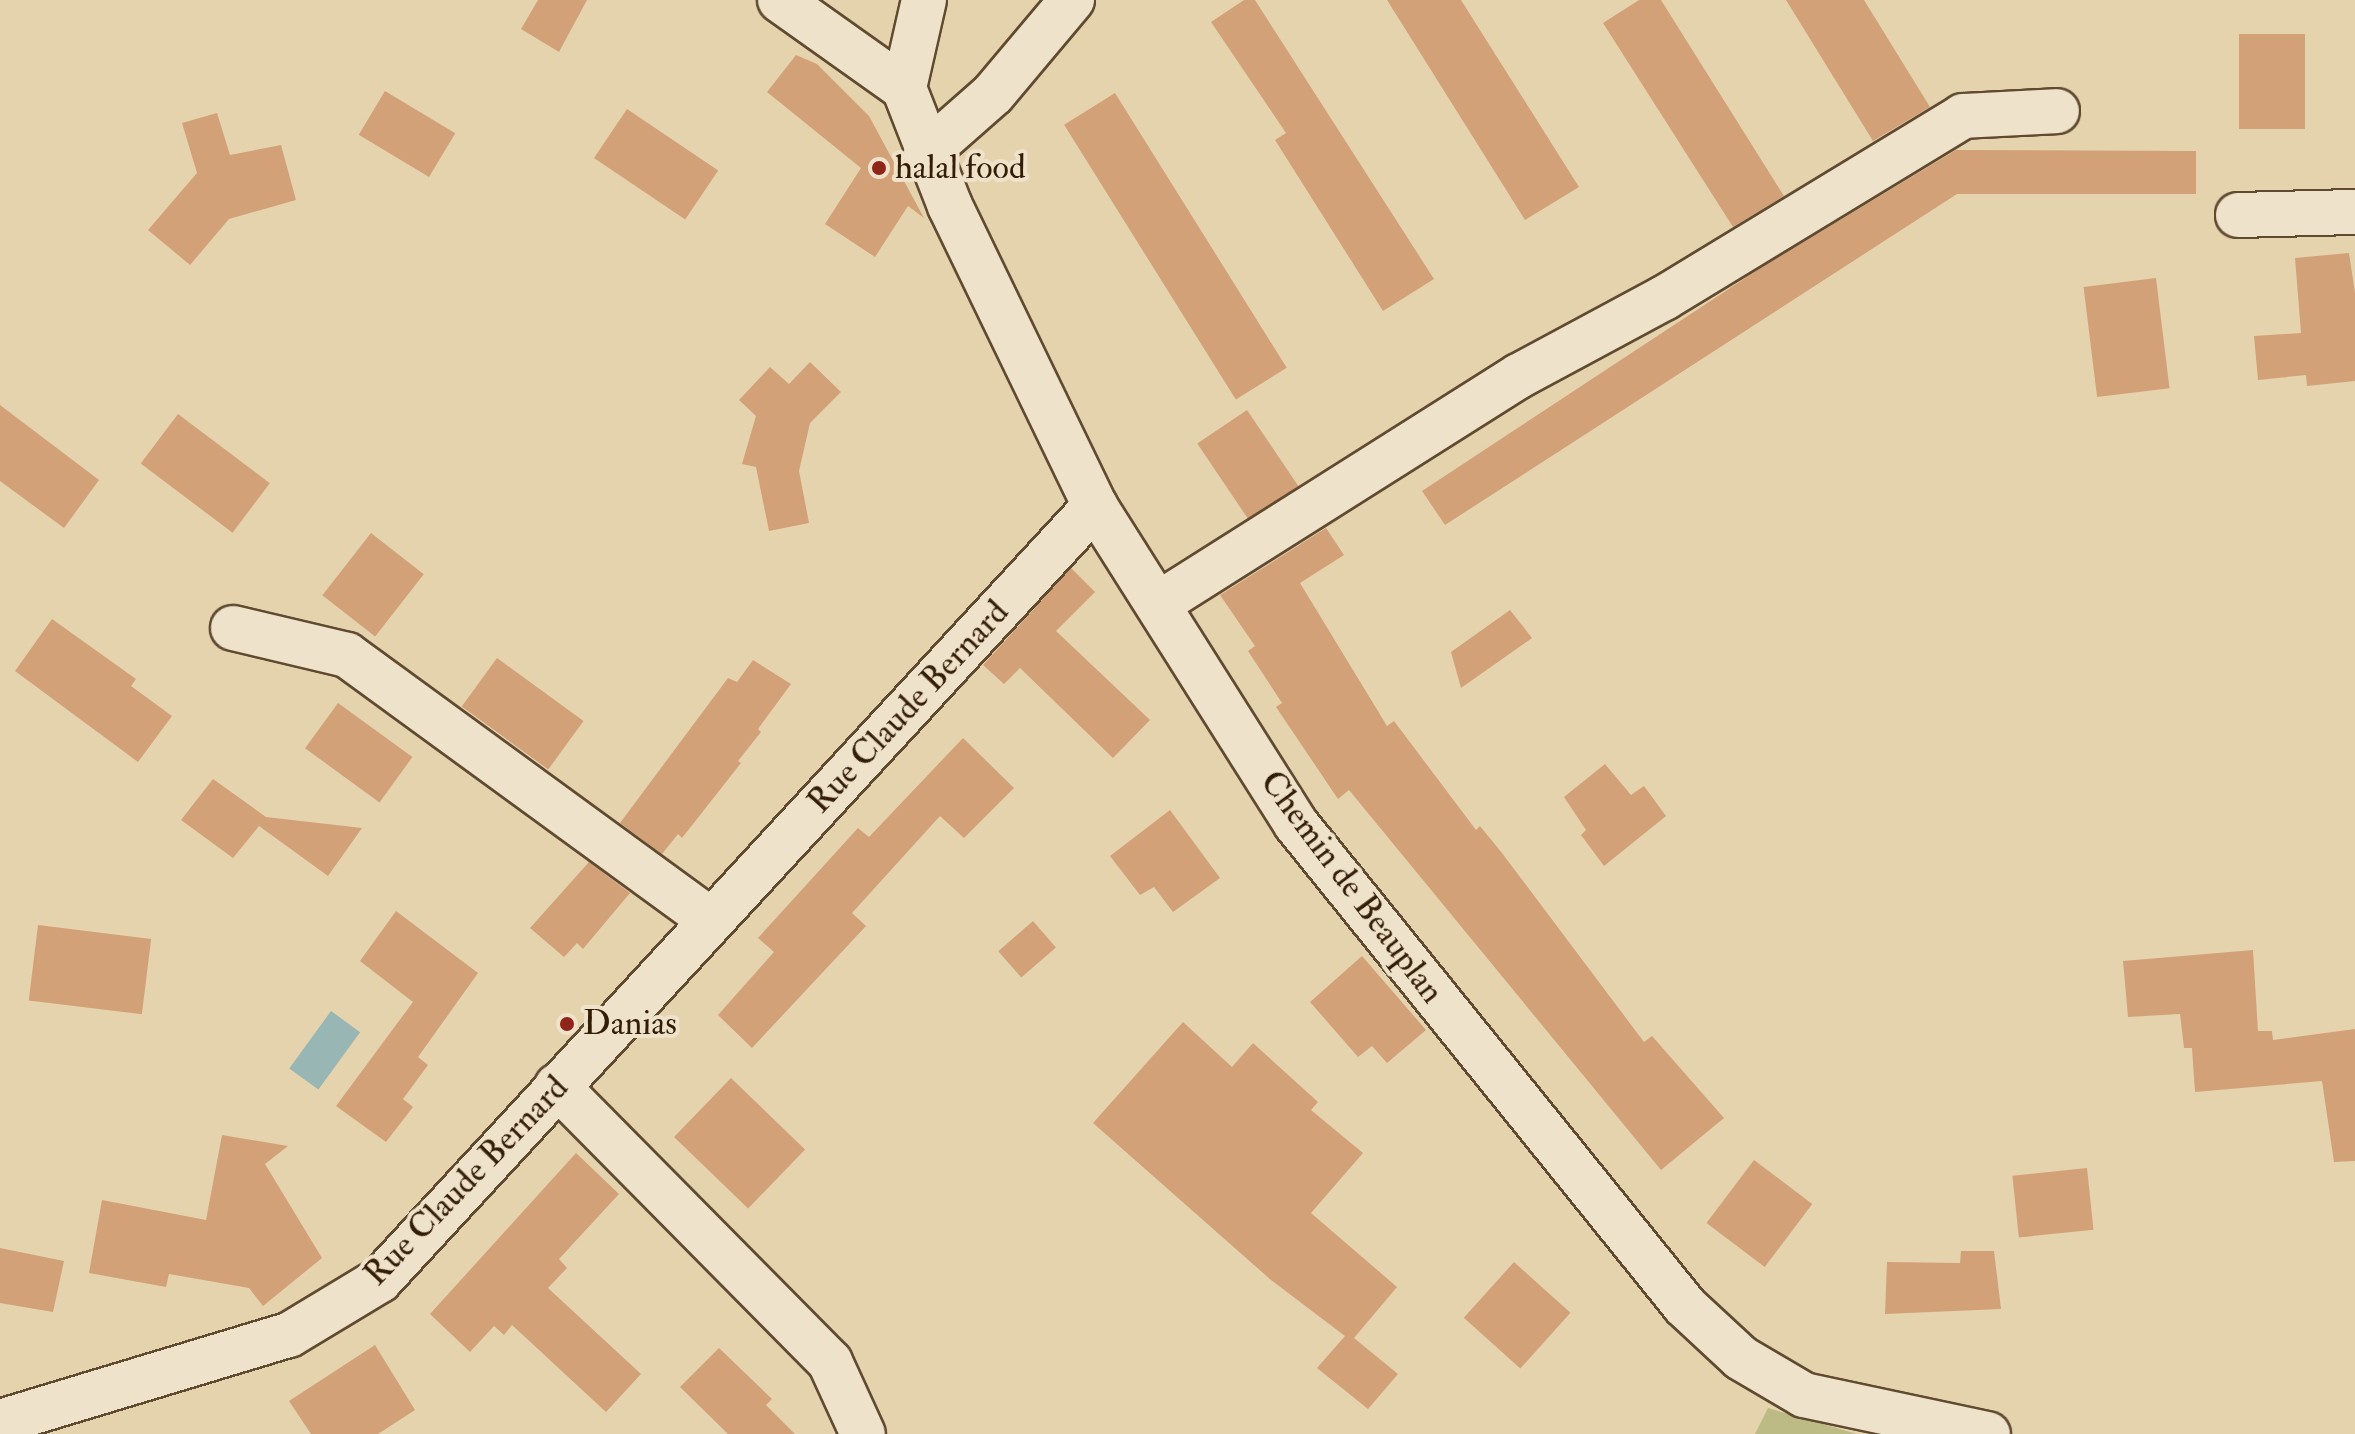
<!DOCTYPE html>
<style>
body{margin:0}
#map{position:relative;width:2355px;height:1434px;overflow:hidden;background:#e5d3ae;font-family:"IM FELL Double Pica",serif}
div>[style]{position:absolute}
.green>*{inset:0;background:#bcba85}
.water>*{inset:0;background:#98b6b3;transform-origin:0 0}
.building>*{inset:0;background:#d3a178;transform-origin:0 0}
.roads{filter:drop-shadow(2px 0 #604a30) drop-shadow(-2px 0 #604a30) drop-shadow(0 2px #604a30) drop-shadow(0 -2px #604a30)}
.minor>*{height:44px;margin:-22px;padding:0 22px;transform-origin:22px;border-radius:22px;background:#eee2ca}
.dots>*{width:22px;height:22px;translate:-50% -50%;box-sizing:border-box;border:4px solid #eee2ca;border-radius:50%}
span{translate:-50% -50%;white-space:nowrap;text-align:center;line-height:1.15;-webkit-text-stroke:8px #eee2ca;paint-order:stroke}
.poi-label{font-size:34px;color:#341d06}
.left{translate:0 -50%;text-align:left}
.street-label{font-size:34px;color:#341d06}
</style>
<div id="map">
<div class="green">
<i style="clip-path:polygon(1768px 1408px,1857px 1434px,1755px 1434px)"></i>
</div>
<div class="water">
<i style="left:331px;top:1011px;width:36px;height:71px;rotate:36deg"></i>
</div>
<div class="building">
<i style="clip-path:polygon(538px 0,587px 0,559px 52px,521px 29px)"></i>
<i style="clip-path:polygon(1244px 0,1255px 0,1434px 279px,1383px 311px,1275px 140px,1286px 133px,1211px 22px)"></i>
<i style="clip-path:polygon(1387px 0,1461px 0,1579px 187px,1525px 220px)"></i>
<i style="clip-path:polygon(1639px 0,1661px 0,1784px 196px,1733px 227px,1603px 23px)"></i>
<i style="clip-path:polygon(1786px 0,1864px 0,1930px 107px,1873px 141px)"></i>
<i style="left:2239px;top:34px;width:66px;height:95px"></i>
<i style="clip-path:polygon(796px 55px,817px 64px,869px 116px,924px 218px,908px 206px,875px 257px,825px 224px,861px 168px,767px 92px)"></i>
<i style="left:385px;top:91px;width:82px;height:51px;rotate:31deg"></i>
<i style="left:1115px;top:93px;width:324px;height:60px;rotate:58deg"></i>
<i style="left:627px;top:109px;width:110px;height:59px;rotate:34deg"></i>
<i style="clip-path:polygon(217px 113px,230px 155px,281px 145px,296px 200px,229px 219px,190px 265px,148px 230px,197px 173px,182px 123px)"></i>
<i style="clip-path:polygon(1956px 150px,2196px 151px,2196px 194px,1957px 194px,1445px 525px,1422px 491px,1759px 269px)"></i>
<i style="clip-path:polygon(2349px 253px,2355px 293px,2355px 381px,2307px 386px,2306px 375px,2258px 380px,2254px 336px,2301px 333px,2295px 258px)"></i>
<i style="left:2156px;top:278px;width:111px;height:73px;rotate:83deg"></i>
<i style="clip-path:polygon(810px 362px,841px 392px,810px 423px,799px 471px,809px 523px,769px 531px,756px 467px,742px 464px,756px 416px,739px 400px,770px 367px,789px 384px)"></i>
<i style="clip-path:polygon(0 405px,99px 480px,64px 528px,0 481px)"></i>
<i style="left:1247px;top:410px;width:92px;height:60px;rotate:56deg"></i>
<i style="left:178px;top:414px;width:115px;height:62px;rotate:37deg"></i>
<i style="clip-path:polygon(1326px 528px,1344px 555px,1300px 583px,1387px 726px,1394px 721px,1476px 830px,1480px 826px,1502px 853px,1644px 1042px,1652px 1036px,1724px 1118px,1661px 1170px,1349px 790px,1338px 799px,1276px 707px,1282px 703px,1248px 651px,1255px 646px,1220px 595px)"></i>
<i style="left:371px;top:533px;width:67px;height:79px;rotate:38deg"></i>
<i style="clip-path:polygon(1071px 568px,1095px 592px,1056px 631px,1150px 720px,1113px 758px,1020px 668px,1004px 684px,983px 665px)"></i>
<i style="clip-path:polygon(1510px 610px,1532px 638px,1461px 688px,1451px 652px)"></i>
<i style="clip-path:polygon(52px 619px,136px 679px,131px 686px,172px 716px,138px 762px,15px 671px)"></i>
<i style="left:497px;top:658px;width:107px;height:60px;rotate:36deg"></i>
<i style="clip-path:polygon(753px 660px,791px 684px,758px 729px,761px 732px,738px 761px,741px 763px,682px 838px,678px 834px,662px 854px,620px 823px,728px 678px,737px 682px)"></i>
<i style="left:338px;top:703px;width:92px;height:56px;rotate:36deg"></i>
<i style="clip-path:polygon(963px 738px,1014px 788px,964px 838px,940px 816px,852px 913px,866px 926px,752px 1048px,718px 1015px,774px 952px,758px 938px,858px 828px,869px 837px)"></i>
<i style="clip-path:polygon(1605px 764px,1631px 795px,1644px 786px,1666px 816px,1604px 866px,1581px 835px,1586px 830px,1564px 797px)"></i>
<i style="clip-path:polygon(213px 779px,266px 817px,362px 828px,328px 876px,259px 826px,233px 858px,181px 820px)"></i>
<i style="clip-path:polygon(1170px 810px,1220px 878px,1173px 912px,1154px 887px,1140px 895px,1110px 856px)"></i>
<i style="clip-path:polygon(589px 862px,630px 893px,583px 949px,577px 943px,564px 957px,530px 928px)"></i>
<i style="clip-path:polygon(396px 911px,478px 973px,418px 1057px,428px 1065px,403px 1099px,413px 1107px,386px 1142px,336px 1106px,413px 1002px,360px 961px)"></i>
<i style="left:1033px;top:921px;width:35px;height:46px;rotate:49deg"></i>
<i style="left:38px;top:925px;width:114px;height:76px;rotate:7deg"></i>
<i style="clip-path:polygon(2253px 950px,2258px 1031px,2272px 1031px,2273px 1040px,2355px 1029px,2355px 1161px,2334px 1162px,2322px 1081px,2195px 1092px,2192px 1048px,2184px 1048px,2180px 1014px,2128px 1017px,2123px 961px)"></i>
<i style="clip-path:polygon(1362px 956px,1426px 1030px,1387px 1063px,1372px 1046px,1358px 1057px,1310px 1002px)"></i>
<i style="clip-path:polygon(1183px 1022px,1232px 1067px,1253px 1043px,1318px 1102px,1311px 1110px,1363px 1153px,1311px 1213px,1397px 1287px,1354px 1338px,1398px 1374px,1368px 1409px,1317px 1368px,1345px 1336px,1271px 1280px,1093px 1123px)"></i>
<i style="left:731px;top:1078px;width:103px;height:82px;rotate:44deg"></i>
<i style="clip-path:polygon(222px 1135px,288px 1146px,265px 1164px,322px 1258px,263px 1306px,249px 1288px,169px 1274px,166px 1287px,89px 1273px,102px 1200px,206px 1220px)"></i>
<i style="clip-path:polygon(576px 1153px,619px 1194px,559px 1259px,567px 1268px,548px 1288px,641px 1374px,606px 1412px,512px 1325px,504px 1335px,494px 1326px,470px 1352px,430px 1314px)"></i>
<i style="left:1754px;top:1160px;width:73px;height:79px;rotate:37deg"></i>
<i style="left:2087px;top:1168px;width:62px;height:75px;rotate:84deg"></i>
<i style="clip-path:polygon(0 1248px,64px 1261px,53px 1312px,0 1303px)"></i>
<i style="clip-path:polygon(1961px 1251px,1994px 1251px,2001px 1309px,1885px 1314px,1887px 1262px,1960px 1263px)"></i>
<i style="left:1514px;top:1262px;width:76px;height:75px;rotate:42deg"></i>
<i style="clip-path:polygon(375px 1345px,415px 1410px,378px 1434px,311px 1434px,289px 1401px)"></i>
<i style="clip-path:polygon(719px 1348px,772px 1399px,766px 1405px,795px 1434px,728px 1434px,680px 1387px)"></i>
</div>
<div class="roads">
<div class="minor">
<i style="left:780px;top:0;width:152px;rotate:35.4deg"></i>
<i style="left:904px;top:88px;width:127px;rotate:68.7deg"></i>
<i style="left:950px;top:206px;width:333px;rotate:64.2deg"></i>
<i style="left:1095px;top:506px;width:376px;rotate:57.7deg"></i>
<i style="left:1296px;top:824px;width:619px;rotate:51.09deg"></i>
<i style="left:1685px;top:1306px;width:76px;rotate:42.9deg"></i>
<i style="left:1741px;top:1358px;width:73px;rotate:30.4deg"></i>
<i style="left:1804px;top:1395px;width:188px;rotate:12deg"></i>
<i style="left:904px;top:88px;width:90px;rotate:-77.2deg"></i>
<i style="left:926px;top:153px;width:89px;rotate:-41.4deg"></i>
<i style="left:993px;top:94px;width:123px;rotate:-50deg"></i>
<i style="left:2238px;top:215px;width:117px;rotate:-1.5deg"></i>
<i style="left:1158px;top:604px;width:427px;rotate:-32.3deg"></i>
<i style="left:1519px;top:376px;width:165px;rotate:-28.3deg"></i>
<i style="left:1664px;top:298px;width:350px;rotate:-31.3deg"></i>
<i style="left:1963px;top:116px;width:94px;rotate:-3deg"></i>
<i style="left:233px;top:628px;width:117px;rotate:13.3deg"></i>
<i style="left:347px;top:655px;width:449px;rotate:36.1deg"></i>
<i style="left:557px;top:1086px;width:388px;rotate:45.3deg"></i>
<i style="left:830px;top:1362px;width:79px;rotate:65.4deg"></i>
<i style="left:0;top:1422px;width:302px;rotate:-16.8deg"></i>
<i style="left:289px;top:1335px;width:106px;rotate:-31.1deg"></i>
<i style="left:380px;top:1280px;width:1054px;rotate:-47.27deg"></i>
</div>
</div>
<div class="dots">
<i style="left:879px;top:168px;background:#8f2418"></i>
<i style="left:567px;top:1024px;background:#8f2418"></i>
</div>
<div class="poi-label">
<span class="left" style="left:895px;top:168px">halal food</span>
<span class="left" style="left:583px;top:1024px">Danias</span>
</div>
<div class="street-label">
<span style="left:908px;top:707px;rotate:-47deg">Rue Claude Bernard</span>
<span style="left:1352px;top:887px;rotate:53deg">Chemin de Beauplan</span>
<span style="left:466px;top:1181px;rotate:-46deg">Rue Claude Bernard</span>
</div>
</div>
